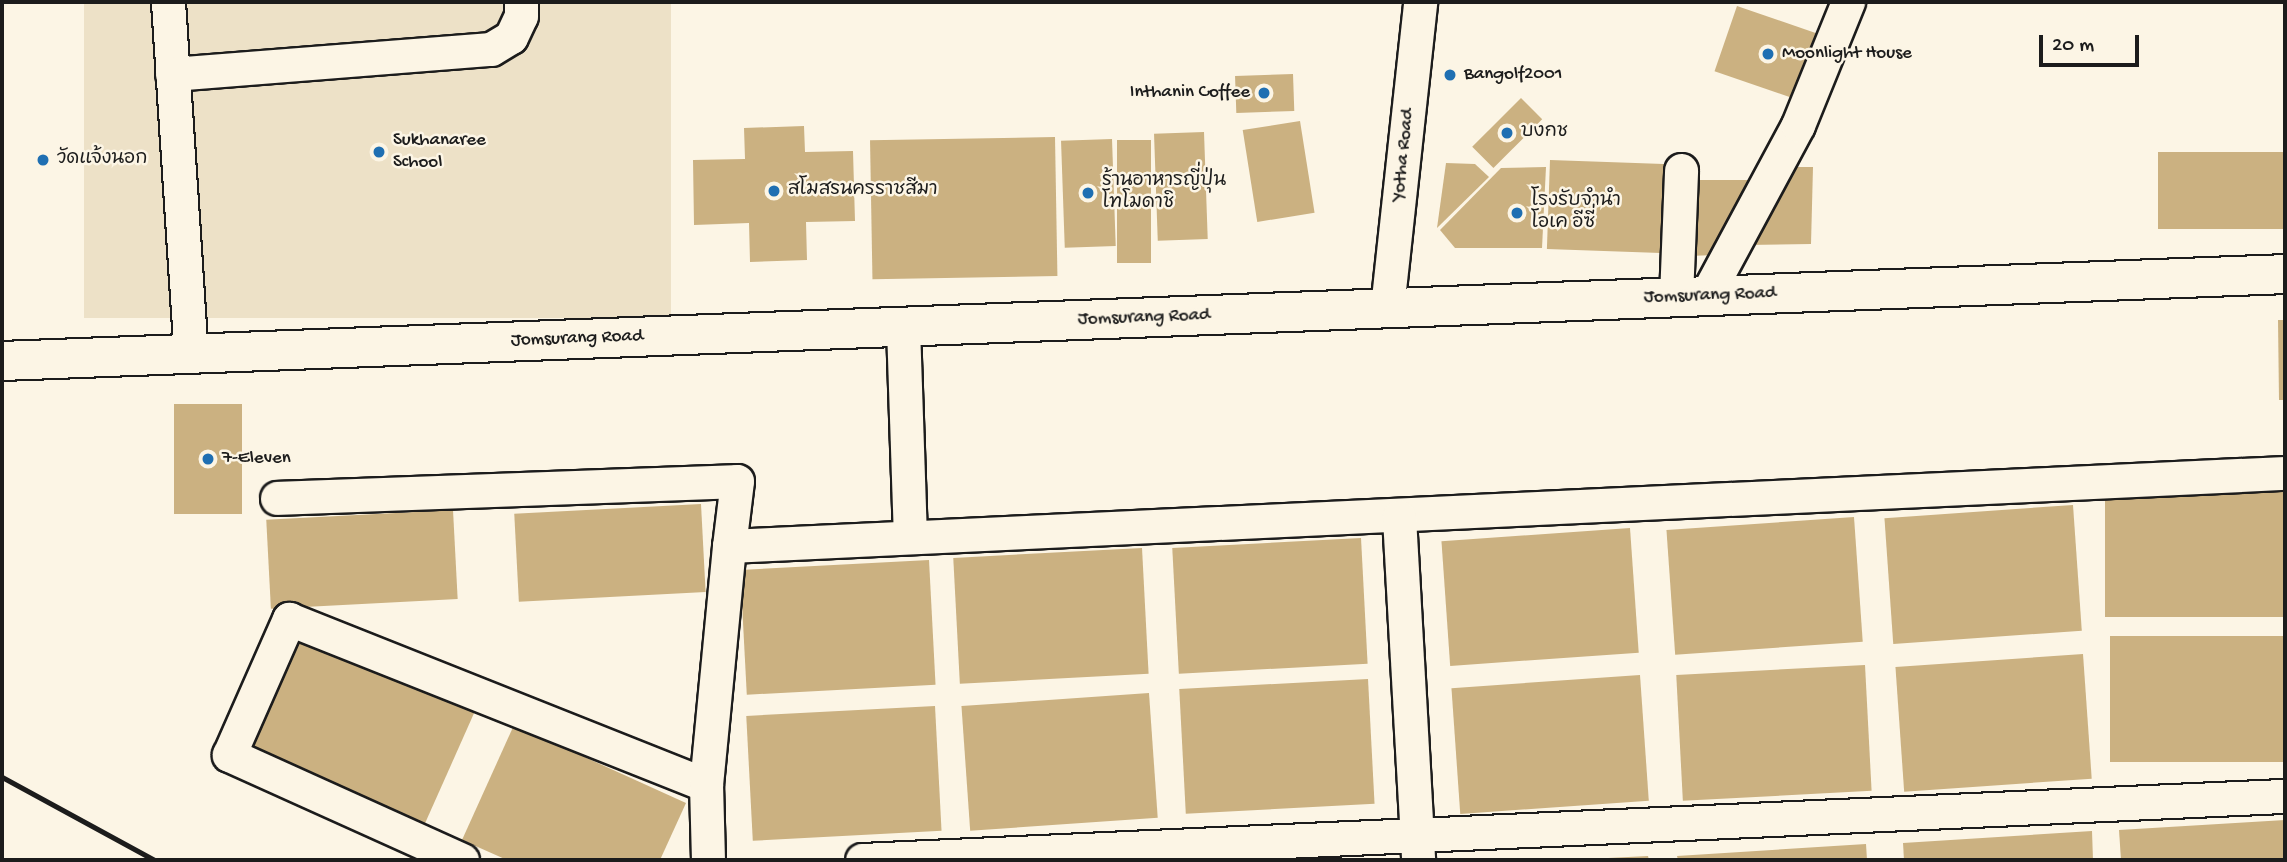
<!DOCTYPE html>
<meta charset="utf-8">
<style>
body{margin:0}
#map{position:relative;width:2287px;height:862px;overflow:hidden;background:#fcf5e5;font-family:"Gochi Hand","Playpen Sans Thai",sans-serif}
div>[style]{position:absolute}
.built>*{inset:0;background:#ede1c7;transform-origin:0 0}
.building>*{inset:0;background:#cbb181;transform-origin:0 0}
.roads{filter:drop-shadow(2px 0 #1c1c1c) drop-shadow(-2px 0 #1c1c1c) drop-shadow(0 2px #1c1c1c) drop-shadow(0 -2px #1c1c1c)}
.minor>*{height:33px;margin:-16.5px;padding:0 16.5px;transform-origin:16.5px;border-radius:16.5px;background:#fcf5e5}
.major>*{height:38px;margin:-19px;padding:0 19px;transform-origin:19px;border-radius:19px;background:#fcf5e5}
.rail>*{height:5px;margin:-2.5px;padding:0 2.5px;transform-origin:2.5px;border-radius:2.5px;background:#1c1c1c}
.dots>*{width:19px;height:19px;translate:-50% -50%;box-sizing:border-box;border:4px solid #fcf5e5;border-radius:50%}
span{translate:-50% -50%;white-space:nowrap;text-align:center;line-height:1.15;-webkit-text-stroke:5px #fcf5e5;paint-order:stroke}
.poi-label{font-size:19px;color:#1c1c1c}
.left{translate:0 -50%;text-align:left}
.right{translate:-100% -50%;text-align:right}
.street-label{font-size:19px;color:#1c1c1c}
.frame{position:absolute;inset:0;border:4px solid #1c1c1c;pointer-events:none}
.scale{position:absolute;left:2039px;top:35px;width:100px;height:32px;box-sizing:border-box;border:4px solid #1c1c1c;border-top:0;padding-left:9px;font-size:21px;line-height:24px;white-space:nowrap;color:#1c1c1c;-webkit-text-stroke:5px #fcf5e5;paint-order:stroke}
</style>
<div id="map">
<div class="built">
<i style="left:84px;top:2px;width:587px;height:316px"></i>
</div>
<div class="building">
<i style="left:1737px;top:6px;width:90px;height:69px;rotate:19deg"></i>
<i style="left:1293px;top:74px;width:37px;height:58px;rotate:88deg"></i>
<i style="left:1521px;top:98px;width:30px;height:69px;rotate:45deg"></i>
<i style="left:1300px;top:121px;width:93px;height:58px;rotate:81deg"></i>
<i style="clip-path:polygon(804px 126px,805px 152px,853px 151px,855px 221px,806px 222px,807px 260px,750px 262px,749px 223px,694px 225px,693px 160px,745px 159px,744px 128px)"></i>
<i style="left:1204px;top:132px;width:107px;height:50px;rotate:88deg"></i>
<i style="left:1055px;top:137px;width:139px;height:185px;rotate:89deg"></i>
<i style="left:1112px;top:139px;width:107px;height:51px;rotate:88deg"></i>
<i style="left:1117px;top:140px;width:34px;height:123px"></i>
<i style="left:2285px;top:152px;width:77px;height:127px;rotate:90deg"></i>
<i style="left:1550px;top:160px;width:128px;height:89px;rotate:2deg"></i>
<i style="clip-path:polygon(1446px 163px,1475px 164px,1489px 177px,1437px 228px)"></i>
<i style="clip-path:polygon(1546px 167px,1542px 248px,1455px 248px,1440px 230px,1501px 168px)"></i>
<i style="clip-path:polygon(1792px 167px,1813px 167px,1811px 244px,1746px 245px)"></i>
<i style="clip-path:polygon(1692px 180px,1754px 180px,1715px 255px,1689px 256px)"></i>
<i style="clip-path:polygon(2278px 320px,2285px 320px,2285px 400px,2279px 400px)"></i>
<i style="left:174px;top:404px;width:68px;height:110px"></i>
<i style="left:2285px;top:491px;width:126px;height:180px;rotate:90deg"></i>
<i style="left:701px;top:504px;width:88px;height:187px;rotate:87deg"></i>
<i style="left:2073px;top:505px;width:126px;height:189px;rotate:86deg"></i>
<i style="left:453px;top:510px;width:89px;height:187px;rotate:87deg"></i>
<i style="left:1854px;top:517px;width:125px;height:188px;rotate:86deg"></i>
<i style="left:1630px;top:528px;width:125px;height:189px;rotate:86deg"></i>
<i style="left:1361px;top:538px;width:126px;height:189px;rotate:87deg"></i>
<i style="left:1142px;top:548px;width:126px;height:189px;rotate:87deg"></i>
<i style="left:929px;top:560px;width:125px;height:189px;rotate:87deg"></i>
<i style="left:302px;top:635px;width:189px;height:125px;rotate:24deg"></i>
<i style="left:2285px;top:636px;width:126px;height:175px;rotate:90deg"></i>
<i style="left:2083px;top:654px;width:125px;height:188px;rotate:86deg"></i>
<i style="left:1865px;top:665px;width:126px;height:189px;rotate:87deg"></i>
<i style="left:1640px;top:675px;width:126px;height:189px;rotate:86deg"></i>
<i style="left:1368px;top:679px;width:125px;height:189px;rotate:87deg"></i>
<i style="left:1149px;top:693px;width:125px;height:188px;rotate:86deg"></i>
<i style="left:935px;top:706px;width:125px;height:189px;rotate:87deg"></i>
<i style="clip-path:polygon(514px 725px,686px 803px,660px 860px,507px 860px,462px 840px)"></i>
<i style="clip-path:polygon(2285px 820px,2285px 860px,2121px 860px,2119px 830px)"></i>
<i style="clip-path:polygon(2092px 831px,2093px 860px,1904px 860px,1903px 843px)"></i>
<i style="clip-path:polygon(1866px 844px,1867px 860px,1678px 860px,1677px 856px)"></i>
<i style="clip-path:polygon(1648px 856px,1649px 860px,1608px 860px,1608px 858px)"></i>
</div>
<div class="roads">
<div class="minor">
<i style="left:168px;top:2px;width:352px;rotate:86.3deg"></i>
<i style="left:172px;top:74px;width:320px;rotate:-4.5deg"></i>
<i style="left:491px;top:49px;width:23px;rotate:-31deg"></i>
<i style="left:511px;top:37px;width:23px;rotate:-65deg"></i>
<i style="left:521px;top:16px;width:14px;rotate:-90deg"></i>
<i style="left:1706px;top:296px;width:194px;rotate:-61.7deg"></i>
<i style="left:1798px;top:125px;width:133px;rotate:-67.9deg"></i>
<i style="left:1676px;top:297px;width:127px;rotate:-87.7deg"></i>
<i style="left:1387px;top:308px;width:308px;rotate:-83.8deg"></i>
<i style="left:903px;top:327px;width:210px;rotate:88.1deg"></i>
<i style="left:277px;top:498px;width:460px;rotate:-2.1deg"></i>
<i style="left:737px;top:481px;width:65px;rotate:97deg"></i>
<i style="left:729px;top:546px;width:1558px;rotate:-2.69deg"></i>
<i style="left:1399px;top:517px;width:344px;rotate:86.8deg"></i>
<i style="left:462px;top:860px;width:256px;rotate:-155.7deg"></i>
<i style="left:229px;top:755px;width:149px;rotate:-66.2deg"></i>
<i style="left:289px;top:619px;width:449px;rotate:21.7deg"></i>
<i style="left:708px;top:860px;width:75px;rotate:-91.5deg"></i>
<i style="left:706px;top:785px;width:240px;rotate:-84.5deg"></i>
<i style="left:862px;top:860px;width:1424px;rotate:-2.58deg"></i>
</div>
<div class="major">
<i style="left:2px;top:361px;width:2285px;rotate:-2.18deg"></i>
</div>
</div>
<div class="rail">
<i style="left:2px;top:777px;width:173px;rotate:28.6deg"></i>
</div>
<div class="dots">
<i style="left:1768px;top:54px;background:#1f6fb2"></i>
<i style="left:1450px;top:75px;background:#1f6fb2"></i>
<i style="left:1264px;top:93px;background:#1f6fb2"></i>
<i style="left:1507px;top:133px;background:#1f6fb2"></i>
<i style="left:379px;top:152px;background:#1f6fb2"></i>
<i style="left:43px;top:160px;background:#1f6fb2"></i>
<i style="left:774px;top:191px;background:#1f6fb2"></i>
<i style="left:1088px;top:193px;background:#1f6fb2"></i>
<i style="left:1517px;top:213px;background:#1f6fb2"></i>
<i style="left:208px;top:459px;background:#1f6fb2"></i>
</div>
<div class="poi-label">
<span class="left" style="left:1782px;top:54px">Moonlight House</span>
<span class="left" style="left:1464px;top:75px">Bangolf2001</span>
<span class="right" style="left:1250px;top:93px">Inthanin Coffee</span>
<span class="left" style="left:1521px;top:133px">บงกช</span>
<span class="left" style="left:393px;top:152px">Sukhanaree<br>School</span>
<span class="left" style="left:57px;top:160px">วัดแจ้งนอก</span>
<span class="left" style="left:1102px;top:193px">ร้านอาหารญี่ปุ่น<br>โทโมดาชิ</span>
<span class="left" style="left:788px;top:191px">สโมสรนครราชสีมา</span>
<span class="left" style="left:1531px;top:213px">โรงรับจำนำ<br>โอเค อีซี่</span>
<span class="left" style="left:222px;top:459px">7-Eleven</span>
</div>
<div class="street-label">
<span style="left:1404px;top:155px;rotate:-84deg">Yotha Road</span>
<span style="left:1710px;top:296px;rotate:-2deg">Jomsurang Road</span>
<span style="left:1144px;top:318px;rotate:-2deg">Jomsurang Road</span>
<span style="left:577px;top:339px;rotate:-2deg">Jomsurang Road</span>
</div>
<div class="frame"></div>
<div class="scale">20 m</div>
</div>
